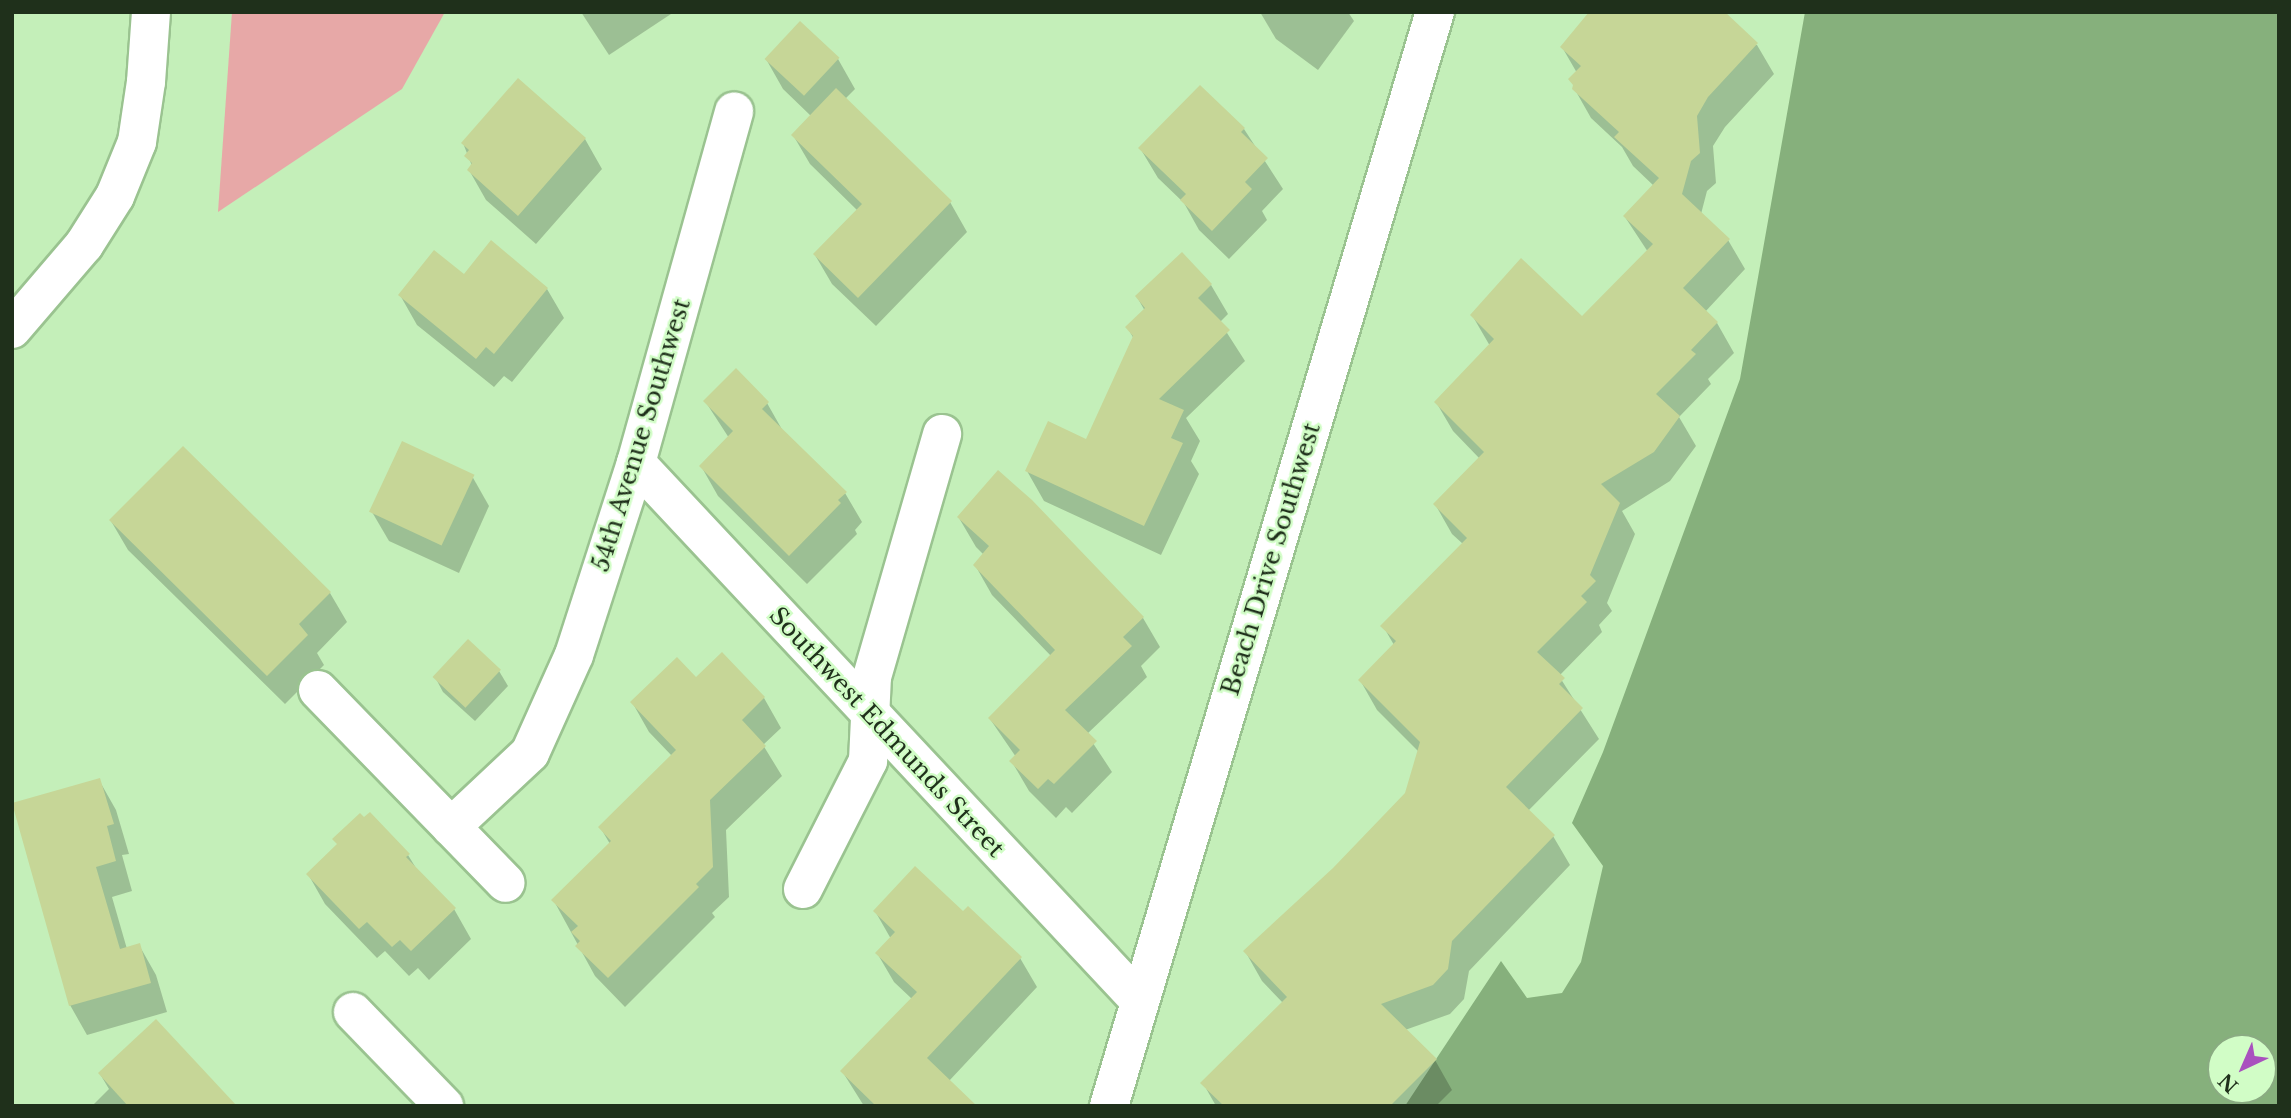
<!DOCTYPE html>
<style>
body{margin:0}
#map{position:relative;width:2291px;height:1118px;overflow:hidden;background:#c4efb9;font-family:"Libre Baskerville",serif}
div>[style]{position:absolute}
.green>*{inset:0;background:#e7a8a7}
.water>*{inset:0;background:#86b07c}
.shadow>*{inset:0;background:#0003}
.building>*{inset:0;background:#c6d697;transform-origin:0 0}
.roads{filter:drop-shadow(2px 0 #9ac390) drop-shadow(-2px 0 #9ac390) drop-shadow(0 2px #9ac390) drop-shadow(0 -2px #9ac390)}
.minor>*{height:38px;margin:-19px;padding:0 19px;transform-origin:19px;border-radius:19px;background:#fff}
.major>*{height:38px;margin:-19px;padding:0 19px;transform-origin:19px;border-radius:19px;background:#fff}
span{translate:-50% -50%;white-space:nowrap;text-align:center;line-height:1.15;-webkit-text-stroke:5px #d1fdc6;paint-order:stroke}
.street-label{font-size:24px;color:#1f301b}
.frame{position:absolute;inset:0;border:14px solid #1f301b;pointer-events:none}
.north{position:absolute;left:2207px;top:1034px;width:70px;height:70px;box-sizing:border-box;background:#d1fdc6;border:2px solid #8aab82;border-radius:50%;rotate:224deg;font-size:19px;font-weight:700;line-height:28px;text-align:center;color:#1f301b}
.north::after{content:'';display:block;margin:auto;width:24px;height:32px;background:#a951be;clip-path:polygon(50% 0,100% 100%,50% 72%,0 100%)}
</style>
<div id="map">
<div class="green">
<i style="clip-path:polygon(232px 12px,445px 12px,402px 89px,218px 212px)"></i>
</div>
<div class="water">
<i style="clip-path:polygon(evenodd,1805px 12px,2279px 12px,2279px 1106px,1405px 1106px,1501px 961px,1527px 998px,1562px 993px,1581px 962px,1603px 866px,1572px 823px,1603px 752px,1740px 379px,1805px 12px,2221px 1048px,2263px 1048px,2263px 1090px,2221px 1090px,2221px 1048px)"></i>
</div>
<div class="shadow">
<i style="clip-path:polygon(581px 12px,670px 12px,671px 14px,609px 55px)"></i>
<i style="clip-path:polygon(1260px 12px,1348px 12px,1354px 21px,1318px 70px,1276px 39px)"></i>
<i style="clip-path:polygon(1757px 45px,1774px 74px,1725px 127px,1713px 146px,1716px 183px,1707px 191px,1701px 214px,1728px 240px,1745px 269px,1705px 312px,1717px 323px,1734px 353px,1708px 379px,1711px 384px,1679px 417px,1696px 446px,1670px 481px,1622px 511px,1635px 534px,1607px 603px,1612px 611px,1599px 625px,1602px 632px,1559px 676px,1599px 739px,1528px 811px,1553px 836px,1570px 865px,1469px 971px,1464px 999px,1450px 1014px,1405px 1030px,1435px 1060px,1452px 1090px,1436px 1106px,1216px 1106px,1203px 1083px,1283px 1003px,1262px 981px,1245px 951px,1334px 869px,1407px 794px,1419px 752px,1377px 710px,1360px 680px,1394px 645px,1383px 626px,1463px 544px,1452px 534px,1435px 504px,1480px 459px,1453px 431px,1436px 402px,1490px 346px,1472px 315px,1582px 319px,1648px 252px,1625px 217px,1654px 186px,1633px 166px,1622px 147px,1591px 118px,1574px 88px,1577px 73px,1562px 47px)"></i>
<i style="clip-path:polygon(766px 59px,838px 59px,855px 89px,845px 99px,950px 202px,967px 232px,876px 326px,832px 284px,815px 255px,858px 211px,810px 164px,793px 135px,811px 116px,783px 89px)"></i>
<i style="clip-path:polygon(518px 81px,585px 139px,602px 169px,536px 244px,486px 200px,469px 170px,472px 166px,463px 143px)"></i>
<i style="clip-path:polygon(1244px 129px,1283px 189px,1262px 211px,1267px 220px,1229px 259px,1199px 230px,1184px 203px,1158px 178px,1140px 148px)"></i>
<i style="clip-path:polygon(464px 276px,547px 289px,564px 318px,512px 382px,504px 376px,494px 387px,417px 325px,400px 295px)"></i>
<i style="clip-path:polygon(1211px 285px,1228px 314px,1220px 322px,1245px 361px,1186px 418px,1200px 441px,1191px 461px,1199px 474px,1161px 555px,1044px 501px,1027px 471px,1087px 441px,1134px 339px,1127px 327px,1145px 311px,1137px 297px)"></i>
<i style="clip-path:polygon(705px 401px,767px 403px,784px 433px,845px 493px,862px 522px,855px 530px,857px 534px,807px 584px,718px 496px,701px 466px,729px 438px)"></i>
<i style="clip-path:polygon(472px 476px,489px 506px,459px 573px,389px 541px,372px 512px)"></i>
<i style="clip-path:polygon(959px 518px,1143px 618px,1160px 647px,1141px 666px,1147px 677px,1087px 734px,1112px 772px,1072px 813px,1066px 807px,1056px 818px,1029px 791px,1012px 762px,1016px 757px,990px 719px,1052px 657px,992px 595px,975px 565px,984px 555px,976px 547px)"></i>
<i style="clip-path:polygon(111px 521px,330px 593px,347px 622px,317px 653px,324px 665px,285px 704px,128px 550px)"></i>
<i style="clip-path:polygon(722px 654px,764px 698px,781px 728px,763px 745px,782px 776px,726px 830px,729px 897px,712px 913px,715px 917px,625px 1007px,595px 976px,554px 901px,610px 844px,600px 827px,672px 756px,649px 732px,632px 702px,696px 679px)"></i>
<i style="clip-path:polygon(499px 671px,508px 686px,475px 721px,443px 692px,435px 677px)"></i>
<i style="clip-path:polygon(99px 780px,116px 810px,129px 854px,122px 855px,132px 891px,112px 897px,127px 949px,139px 945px,156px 975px,167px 1012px,87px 1035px,70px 1005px)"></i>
<i style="clip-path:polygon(408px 855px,419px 873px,454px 909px,471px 939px,429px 980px,418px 968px,409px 976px,385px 951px,377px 958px,325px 904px,308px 874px)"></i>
<i style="clip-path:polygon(875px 911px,963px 913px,1020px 958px,1037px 987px,949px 1081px,975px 1106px,864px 1106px,842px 1071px,912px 999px,894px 982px,877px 953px,891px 939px)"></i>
<i style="clip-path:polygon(100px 1074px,227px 1106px,92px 1106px,109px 1089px)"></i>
</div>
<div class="building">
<i style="clip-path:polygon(1589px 12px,1725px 12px,1758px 43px,1708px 97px,1697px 116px,1700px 153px,1691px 161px,1682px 194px,1730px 239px,1683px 288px,1718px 322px,1691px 350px,1696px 354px,1656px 394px,1680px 416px,1654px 452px,1601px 484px,1620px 503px,1590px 575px,1596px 581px,1581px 596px,1587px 602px,1537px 652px,1565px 678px,1559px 684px,1583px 708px,1506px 787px,1555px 835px,1452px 941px,1448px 969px,1433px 985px,1381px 1004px,1437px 1059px,1390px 1106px,1224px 1106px,1200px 1083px,1287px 997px,1243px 951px,1333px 868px,1405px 793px,1420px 742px,1358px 680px,1396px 641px,1380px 626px,1467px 538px,1433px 504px,1484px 452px,1434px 402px,1494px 339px,1470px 315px,1521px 258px,1582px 316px,1653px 244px,1623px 216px,1659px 178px,1614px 137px,1619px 132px,1572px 89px,1573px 85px,1568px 79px,1581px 66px,1560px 47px)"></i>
<i style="left:800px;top:21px;width:54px;height:52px;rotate:43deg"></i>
<i style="clip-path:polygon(518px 78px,586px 138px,518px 216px,467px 170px,472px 163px,464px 156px,469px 150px,461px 143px)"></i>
<i style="clip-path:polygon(1200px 85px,1245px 128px,1241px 132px,1268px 158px,1245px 182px,1252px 189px,1212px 231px,1180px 200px,1186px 194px,1138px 148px)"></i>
<i style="clip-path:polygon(836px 88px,952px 201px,858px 298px,813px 254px,862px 204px,791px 135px)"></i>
<i style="clip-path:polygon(491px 240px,548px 288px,494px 354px,486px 347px,476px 359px,398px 295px,434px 250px,464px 274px)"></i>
<i style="clip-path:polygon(1182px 252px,1212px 284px,1198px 298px,1230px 330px,1159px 399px,1184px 410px,1171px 438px,1183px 443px,1144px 526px,1025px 471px,1048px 421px,1086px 439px,1133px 336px,1125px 327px,1145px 308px,1135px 296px)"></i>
<i style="clip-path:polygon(736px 368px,769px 402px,762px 409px,847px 492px,838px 500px,841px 503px,789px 556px,699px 466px,733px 431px,703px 401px)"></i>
<i style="left:402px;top:441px;width:80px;height:78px;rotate:25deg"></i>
<i style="clip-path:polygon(183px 446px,331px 592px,299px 624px,308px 635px,267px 676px,109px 520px)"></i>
<i style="clip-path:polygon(998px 470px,1032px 500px,1144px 617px,1123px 637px,1132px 646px,1065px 710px,1097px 741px,1054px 784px,1048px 779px,1038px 789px,1009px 761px,1020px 750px,988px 718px,1055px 650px,973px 565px,989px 546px,957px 517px)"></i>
<i style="left:468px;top:639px;width:45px;height:52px;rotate:43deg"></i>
<i style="clip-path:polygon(722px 652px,765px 697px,742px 720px,766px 746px,710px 800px,713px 867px,696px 884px,699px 887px,608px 978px,575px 946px,580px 941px,571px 932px,578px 926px,551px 900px,611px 841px,598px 827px,676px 750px,630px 702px,677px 657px,696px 677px)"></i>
<i style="clip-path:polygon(100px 778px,114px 824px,107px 826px,116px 861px,96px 867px,120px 949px,140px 943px,151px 983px,69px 1006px,12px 803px)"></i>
<i style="clip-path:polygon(370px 812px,410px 854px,406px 857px,456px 908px,411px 951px,400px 940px,392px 947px,367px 922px,359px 929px,306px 874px,337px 844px,332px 839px,360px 813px,364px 817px)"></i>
<i style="clip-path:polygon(915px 866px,963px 911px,968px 906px,1022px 957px,927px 1058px,977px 1106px,876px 1106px,840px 1071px,917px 992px,875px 953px,895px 932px,873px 911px)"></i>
<i style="clip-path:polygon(156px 1019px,237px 1106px,128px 1106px,98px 1073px)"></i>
</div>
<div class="roads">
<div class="minor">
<i style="left:12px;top:329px;width:111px;rotate:-49.4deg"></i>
<i style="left:84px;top:245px;width:58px;rotate:-57.7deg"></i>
<i style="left:115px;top:196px;width:58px;rotate:-67.8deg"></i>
<i style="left:137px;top:142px;width:61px;rotate:-81.5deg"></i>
<i style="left:146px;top:82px;width:70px;rotate:-85.9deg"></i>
<i style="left:636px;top:463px;width:736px;rotate:46.87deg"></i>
<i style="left:318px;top:690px;width:269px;rotate:45.8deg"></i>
<i style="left:451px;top:827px;width:108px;rotate:-43.1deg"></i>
<i style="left:530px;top:753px;width:107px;rotate:-65.8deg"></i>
<i style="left:574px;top:655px;width:202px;rotate:-72.1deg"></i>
<i style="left:636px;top:463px;width:365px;rotate:-74.4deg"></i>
<i style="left:803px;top:889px;width:144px;rotate:-63.1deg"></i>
<i style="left:868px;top:761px;width:84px;rotate:-87.3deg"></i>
<i style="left:872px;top:677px;width:253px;rotate:-73.9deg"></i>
<i style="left:353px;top:1012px;width:131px;rotate:45.9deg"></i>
</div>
<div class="major">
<i style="left:1109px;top:1106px;width:1142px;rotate:-73.41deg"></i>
</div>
</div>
<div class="street-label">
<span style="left:641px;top:435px;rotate:-73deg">54th Avenue Southwest</span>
<span style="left:1271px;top:559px;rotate:-73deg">Beach Drive Southwest</span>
<span style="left:887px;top:732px;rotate:47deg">Southwest Edmunds Street</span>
</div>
<div class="frame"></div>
<div class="north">N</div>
</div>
